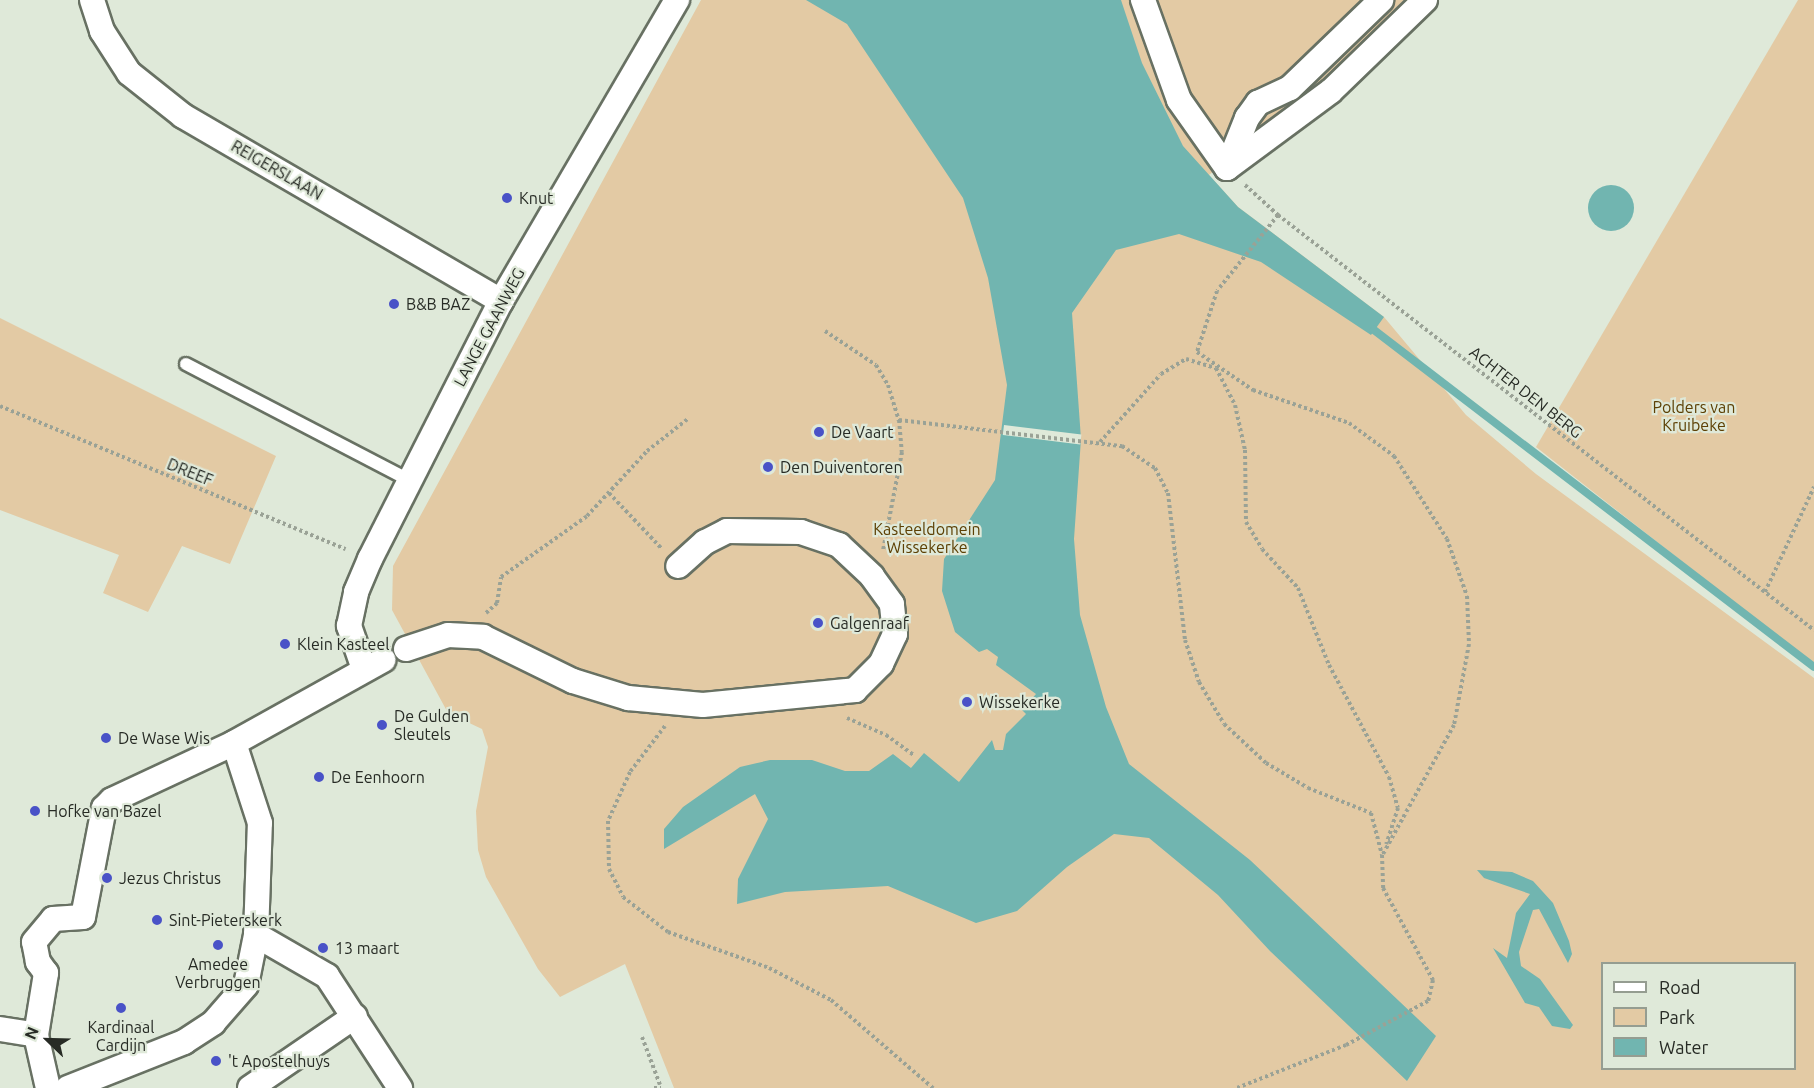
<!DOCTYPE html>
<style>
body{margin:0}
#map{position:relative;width:1814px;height:1088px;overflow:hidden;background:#dfe9d9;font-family:Ubuntu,sans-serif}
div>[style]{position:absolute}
.green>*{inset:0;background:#e3caa4}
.water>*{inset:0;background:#71b5b0}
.round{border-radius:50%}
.pier>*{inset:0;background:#dfe9d9;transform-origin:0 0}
.stream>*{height:8px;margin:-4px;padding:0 4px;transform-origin:4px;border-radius:4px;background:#71b5b0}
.path>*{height:4px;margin-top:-2px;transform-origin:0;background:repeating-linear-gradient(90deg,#9aa296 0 3px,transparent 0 6px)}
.roads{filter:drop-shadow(2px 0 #687163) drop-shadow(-2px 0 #687163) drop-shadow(0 2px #687163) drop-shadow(0 -2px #687163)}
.lane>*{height:12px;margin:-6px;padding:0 6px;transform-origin:6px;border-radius:6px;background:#fff}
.street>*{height:24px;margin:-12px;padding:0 12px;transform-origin:12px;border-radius:12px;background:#fff}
.dots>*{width:16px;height:16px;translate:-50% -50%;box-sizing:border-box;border:3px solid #dfe9d9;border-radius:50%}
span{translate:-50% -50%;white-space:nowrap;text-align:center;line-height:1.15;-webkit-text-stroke:4.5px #dfe9d9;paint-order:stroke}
.street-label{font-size:16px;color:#272b25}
.poi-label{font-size:16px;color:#272b25}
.left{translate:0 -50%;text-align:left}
.park-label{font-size:16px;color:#5d4004}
.legend{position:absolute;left:1601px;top:962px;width:195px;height:108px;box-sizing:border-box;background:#dfe9d9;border:2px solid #959d91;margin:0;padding:8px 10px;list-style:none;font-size:18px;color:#272b25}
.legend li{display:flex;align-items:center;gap:12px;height:30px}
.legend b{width:30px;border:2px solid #959d91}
.north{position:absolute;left:18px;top:1010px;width:60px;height:60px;-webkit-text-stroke:4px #dfe9d9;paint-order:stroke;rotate:293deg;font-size:16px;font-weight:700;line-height:24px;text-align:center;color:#272b25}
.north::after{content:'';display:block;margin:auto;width:21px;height:27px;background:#272b25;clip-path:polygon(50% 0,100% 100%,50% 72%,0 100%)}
</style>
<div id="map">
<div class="green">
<i style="clip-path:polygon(evenodd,701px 0,1404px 0,1328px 75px,1209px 175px,1238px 207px,1384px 317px,1466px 415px,1536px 474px,1814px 678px,1814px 1088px,674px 1088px,625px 964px,560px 997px,538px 969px,486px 877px,478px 850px,476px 811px,488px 747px,482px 729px,448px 713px,392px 610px,393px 566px,701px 0,1602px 964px,1794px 964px,1794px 1068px,1602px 1068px,1602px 964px)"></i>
<i style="clip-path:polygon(1798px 0,1814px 0,1814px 665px,1536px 447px)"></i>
<i style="clip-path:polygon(0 318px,276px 456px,230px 564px,182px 546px,148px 612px,103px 593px,119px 555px,0 510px)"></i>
</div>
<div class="water">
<i style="clip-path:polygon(806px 0,1121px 0,1142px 63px,1183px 146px,1238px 207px,1384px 317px,1371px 335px,1261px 262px,1179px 234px,1116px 250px,1072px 313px,1081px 439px,1074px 539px,1080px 615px,1106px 707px,1129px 764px,1250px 860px,1436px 1036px,1407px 1081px,1270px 951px,1218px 895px,1149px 838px,1114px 834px,1067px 867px,1017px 911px,976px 923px,888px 886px,785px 892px,737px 904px,738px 879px,768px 819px,755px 794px,664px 849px,664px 829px,683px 807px,740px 767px,770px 760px,812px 760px,845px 771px,869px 771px,893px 754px,911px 768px,924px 753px,959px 782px,992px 740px,995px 750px,1003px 750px,1006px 734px,1026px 714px,1022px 710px,1036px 694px,996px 665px,998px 657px,987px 649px,979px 652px,955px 632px,942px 591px,944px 559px,995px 480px,1007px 385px,988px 278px,963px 198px,847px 24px)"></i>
<i class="round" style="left:1588px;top:185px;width:46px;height:46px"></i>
<i style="clip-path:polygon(1477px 870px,1512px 872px,1533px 881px,1553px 903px,1569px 941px,1572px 954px,1568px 963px,1539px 909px,1533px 910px,1519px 952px,1521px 966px,1540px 979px,1573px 1025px,1570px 1029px,1552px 1026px,1539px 1007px,1525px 1003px,1493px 948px,1507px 958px,1516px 913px,1530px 894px,1484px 878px)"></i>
</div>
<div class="pier">
<i style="left:1004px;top:425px;width:78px;height:10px;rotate:7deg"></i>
</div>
<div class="stream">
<i style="left:1374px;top:330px;width:554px;rotate:37.45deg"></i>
</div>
<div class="path">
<i style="left:1245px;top:185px;width:45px;rotate:42.3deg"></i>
<i style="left:1278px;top:215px;width:678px;rotate:37.75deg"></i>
<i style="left:1278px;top:215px;width:97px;rotate:128.8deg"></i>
<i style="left:1217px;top:291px;width:64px;rotate:108.2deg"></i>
<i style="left:1197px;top:352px;width:68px;rotate:34.2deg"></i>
<i style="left:1253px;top:390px;width:102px;rotate:19deg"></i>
<i style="left:1349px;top:423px;width:56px;rotate:36.3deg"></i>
<i style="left:1394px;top:456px;width:98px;rotate:57.4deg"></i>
<i style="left:1447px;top:539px;width:60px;rotate:70.7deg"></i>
<i style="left:1467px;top:596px;width:48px;rotate:87.6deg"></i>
<i style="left:1469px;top:644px;width:82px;rotate:100.5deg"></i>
<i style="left:1454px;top:725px;width:147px;rotate:118.8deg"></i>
<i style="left:825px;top:331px;width:61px;rotate:33.7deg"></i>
<i style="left:876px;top:365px;width:23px;rotate:59deg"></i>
<i style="left:888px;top:385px;width:37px;rotate:73deg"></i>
<i style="left:899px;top:420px;width:32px;rotate:85deg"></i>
<i style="left:902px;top:452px;width:101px;rotate:100.9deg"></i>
<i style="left:0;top:406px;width:374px;rotate:22.5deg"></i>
<i style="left:899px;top:420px;width:225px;rotate:6.7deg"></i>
<i style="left:1122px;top:446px;width:40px;rotate:34deg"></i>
<i style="left:1155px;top:468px;width:28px;rotate:63deg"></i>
<i style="left:1168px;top:493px;width:148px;rotate:83.4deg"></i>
<i style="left:1185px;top:640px;width:44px;rotate:71.6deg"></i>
<i style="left:1199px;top:682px;width:49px;rotate:59.2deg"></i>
<i style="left:1224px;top:724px;width:57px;rotate:42.9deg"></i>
<i style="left:1266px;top:763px;width:49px;rotate:30.8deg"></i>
<i style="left:1308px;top:788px;width:68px;rotate:21.6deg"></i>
<i style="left:1371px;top:813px;width:43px;rotate:75.3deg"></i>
<i style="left:1382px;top:855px;width:33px;rotate:88deg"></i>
<i style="left:1383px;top:888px;width:105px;rotate:61.5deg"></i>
<i style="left:1433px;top:980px;width:22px;rotate:103deg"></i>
<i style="left:1428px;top:1001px;width:93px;rotate:151.8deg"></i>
<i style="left:1346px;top:1045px;width:117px;rotate:158.5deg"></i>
<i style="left:1100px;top:442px;width:91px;rotate:-48.1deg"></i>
<i style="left:1161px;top:374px;width:29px;rotate:-31deg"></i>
<i style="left:1186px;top:359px;width:31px;rotate:17deg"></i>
<i style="left:1216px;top:368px;width:42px;rotate:62.8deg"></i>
<i style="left:1235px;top:405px;width:46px;rotate:77.5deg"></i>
<i style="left:1245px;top:450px;width:72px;rotate:89.2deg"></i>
<i style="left:1246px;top:522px;width:31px;rotate:59deg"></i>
<i style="left:1262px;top:549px;width:53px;rotate:47.3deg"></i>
<i style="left:1298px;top:588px;width:83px;rotate:68.1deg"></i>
<i style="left:1329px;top:665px;width:127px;rotate:61.8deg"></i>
<i style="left:1389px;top:777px;width:32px;rotate:74deg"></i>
<i style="left:1398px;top:808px;width:38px;rotate:108deg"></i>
<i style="left:609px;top:493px;width:76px;rotate:46.6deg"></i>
<i style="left:1765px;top:592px;width:116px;rotate:-65deg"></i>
<i style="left:486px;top:613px;width:15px;rotate:-42deg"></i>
<i style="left:497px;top:603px;width:26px;rotate:-81deg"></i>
<i style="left:501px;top:577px;width:105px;rotate:-35.3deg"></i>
<i style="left:587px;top:516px;width:88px;rotate:-47.3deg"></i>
<i style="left:647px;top:451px;width:53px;rotate:-38.2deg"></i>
<i style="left:847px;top:718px;width:43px;rotate:23.6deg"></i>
<i style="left:886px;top:735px;width:34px;rotate:36deg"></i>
<i style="left:665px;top:726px;width:58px;rotate:127.3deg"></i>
<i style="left:630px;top:772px;width:54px;rotate:114.2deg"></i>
<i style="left:608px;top:821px;width:48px;rotate:88.8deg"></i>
<i style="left:609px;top:869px;width:31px;rotate:63deg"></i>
<i style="left:623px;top:897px;width:57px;rotate:37.9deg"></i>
<i style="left:668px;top:932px;width:107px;rotate:19.6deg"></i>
<i style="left:769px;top:968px;width:70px;rotate:27.3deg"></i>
<i style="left:831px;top:1000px;width:135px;rotate:40.8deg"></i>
<i style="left:142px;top:1031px;width:11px;rotate:-85deg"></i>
<i style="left:642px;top:1037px;width:51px;rotate:69.4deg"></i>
<i style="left:654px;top:1088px;width:7px"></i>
</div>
<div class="roads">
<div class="lane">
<i style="left:186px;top:364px;width:251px;rotate:27.5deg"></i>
</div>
<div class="street">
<i style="left:92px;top:0;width:33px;rotate:72deg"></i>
<i style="left:102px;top:31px;width:50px;rotate:57.3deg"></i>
<i style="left:129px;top:73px;width:69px;rotate:38.5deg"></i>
<i style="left:183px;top:116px;width:368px;rotate:30.2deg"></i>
<i style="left:1143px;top:0;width:106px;rotate:70.2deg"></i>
<i style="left:1179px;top:100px;width:83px;rotate:54.8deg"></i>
<i style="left:1227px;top:168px;width:129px;rotate:-36.5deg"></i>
<i style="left:1331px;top:91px;width:131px;rotate:-44.1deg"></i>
<i style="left:1227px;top:168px;width:54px;rotate:-68.2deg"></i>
<i style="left:1247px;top:118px;width:19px;rotate:-54deg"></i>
<i style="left:1258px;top:103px;width:35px;rotate:-25deg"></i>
<i style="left:1290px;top:88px;width:127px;rotate:-44deg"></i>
<i style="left:406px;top:649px;width:44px;rotate:-18.4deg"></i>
<i style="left:448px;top:635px;width:35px;rotate:3deg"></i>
<i style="left:483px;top:637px;width:100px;rotate:26.1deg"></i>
<i style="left:573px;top:681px;width:58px;rotate:17.2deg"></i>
<i style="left:628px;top:698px;width:75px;rotate:5.3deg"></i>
<i style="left:703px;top:705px;width:153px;rotate:-5.6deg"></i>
<i style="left:855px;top:690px;width:37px;rotate:-45deg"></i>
<i style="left:881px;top:664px;width:33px;rotate:-65deg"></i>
<i style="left:895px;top:634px;width:30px;rotate:-96deg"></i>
<i style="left:892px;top:604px;width:34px;rotate:-126deg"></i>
<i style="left:872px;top:576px;width:45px;rotate:-136.8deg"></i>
<i style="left:839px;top:545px;width:40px;rotate:-161.1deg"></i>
<i style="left:801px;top:532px;width:74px;rotate:-179.2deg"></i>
<i style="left:727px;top:531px;width:25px;rotate:153deg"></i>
<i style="left:705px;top:542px;width:36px;rotate:138deg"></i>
<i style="left:364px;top:669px;width:46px;rotate:-109.2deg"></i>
<i style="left:349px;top:626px;width:35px;rotate:-78deg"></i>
<i style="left:356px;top:592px;width:36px;rotate:-67deg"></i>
<i style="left:370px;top:559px;width:289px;rotate:-63.1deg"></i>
<i style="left:501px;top:301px;width:349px;rotate:-59.7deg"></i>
<i style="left:256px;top:935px;width:82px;rotate:30deg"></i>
<i style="left:327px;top:976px;width:134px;rotate:56.9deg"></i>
<i style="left:0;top:1029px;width:36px;rotate:9deg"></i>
<i style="left:48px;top:1088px;width:54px;rotate:-102.8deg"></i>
<i style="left:36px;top:1035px;width:63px;rotate:-80.8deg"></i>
<i style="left:46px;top:973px;width:14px;rotate:-126deg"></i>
<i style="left:38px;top:962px;width:20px;rotate:-101deg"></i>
<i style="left:34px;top:942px;width:30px;rotate:-50deg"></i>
<i style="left:53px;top:919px;width:30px;rotate:-4deg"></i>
<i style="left:83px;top:917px;width:111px;rotate:-79.1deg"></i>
<i style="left:104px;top:808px;width:11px;rotate:-45deg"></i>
<i style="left:112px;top:800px;width:135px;rotate:-25deg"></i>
<i style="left:234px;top:743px;width:171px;rotate:-29.1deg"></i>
<i style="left:68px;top:1088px;width:125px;rotate:-21.6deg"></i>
<i style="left:184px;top:1042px;width:35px;rotate:-33deg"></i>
<i style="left:213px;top:1023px;width:50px;rotate:-49deg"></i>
<i style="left:246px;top:985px;width:51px;rotate:-78.7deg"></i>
<i style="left:256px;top:935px;width:112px;rotate:-88deg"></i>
<i style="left:260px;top:823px;width:84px;rotate:-108deg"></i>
<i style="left:250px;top:1088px;width:127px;rotate:-34.4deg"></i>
</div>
</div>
<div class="dots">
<i style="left:507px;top:198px;background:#4952c7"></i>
<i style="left:394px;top:304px;background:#4952c7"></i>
<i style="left:819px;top:432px;background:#4952c7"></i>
<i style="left:768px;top:467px;background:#4952c7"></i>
<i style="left:818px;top:623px;background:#4952c7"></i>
<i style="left:285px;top:644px;background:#4952c7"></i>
<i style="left:967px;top:702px;background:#4952c7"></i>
<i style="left:382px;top:725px;background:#4952c7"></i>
<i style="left:106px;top:738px;background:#4952c7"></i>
<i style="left:319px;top:777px;background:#4952c7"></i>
<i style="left:35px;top:811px;background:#4952c7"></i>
<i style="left:107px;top:878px;background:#4952c7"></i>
<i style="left:157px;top:920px;background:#4952c7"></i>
<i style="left:218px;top:945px;background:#4952c7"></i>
<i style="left:323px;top:948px;background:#4952c7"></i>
<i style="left:121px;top:1008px;background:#4952c7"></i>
<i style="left:216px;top:1061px;background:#4952c7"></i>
</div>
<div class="street-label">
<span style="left:277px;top:170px;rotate:30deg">REIGERSLAAN</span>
<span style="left:489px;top:327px;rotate:-62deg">LANGE GAANWEG</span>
<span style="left:1526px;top:392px;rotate:38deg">ACHTER DEN BERG</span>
<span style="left:190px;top:472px;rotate:22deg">DREEF</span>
</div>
<div class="poi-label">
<span class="left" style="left:519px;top:198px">Knut</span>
<span class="left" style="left:406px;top:304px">B&amp;B BAZ</span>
<span class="left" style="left:831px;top:432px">De Vaart</span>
<span class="left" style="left:780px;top:467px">Den Duiventoren</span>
<span class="left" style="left:830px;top:623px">Galgenraaf</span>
<span class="left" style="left:297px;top:644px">Klein Kasteel</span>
<span class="left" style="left:979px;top:702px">Wissekerke</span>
<span class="left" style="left:394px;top:725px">De Gulden<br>Sleutels</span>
<span class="left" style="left:118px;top:738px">De Wase Wis</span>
<span class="left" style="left:331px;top:777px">De Eenhoorn</span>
<span class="left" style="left:47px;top:811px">Hofke van Bazel</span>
<span class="left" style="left:119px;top:878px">Jezus Christus</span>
<span class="left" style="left:169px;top:920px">Sint-Pieterskerk</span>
<span class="left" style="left:335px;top:948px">13 maart</span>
<span style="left:218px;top:973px">Amedee<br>Verbruggen</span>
<span style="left:121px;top:1036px">Kardinaal<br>Cardijn</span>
<span class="left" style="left:228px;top:1061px">'t Apostelhuys</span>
</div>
<div class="park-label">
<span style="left:1694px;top:416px">Polders van<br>Kruibeke</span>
<span style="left:927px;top:538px">Kasteeldomein<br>Wissekerke</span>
</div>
<ul class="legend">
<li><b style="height:8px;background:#fff"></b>Road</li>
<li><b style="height:16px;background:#e3caa4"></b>Park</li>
<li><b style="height:16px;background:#71b5b0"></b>Water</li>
</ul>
<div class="north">N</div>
</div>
